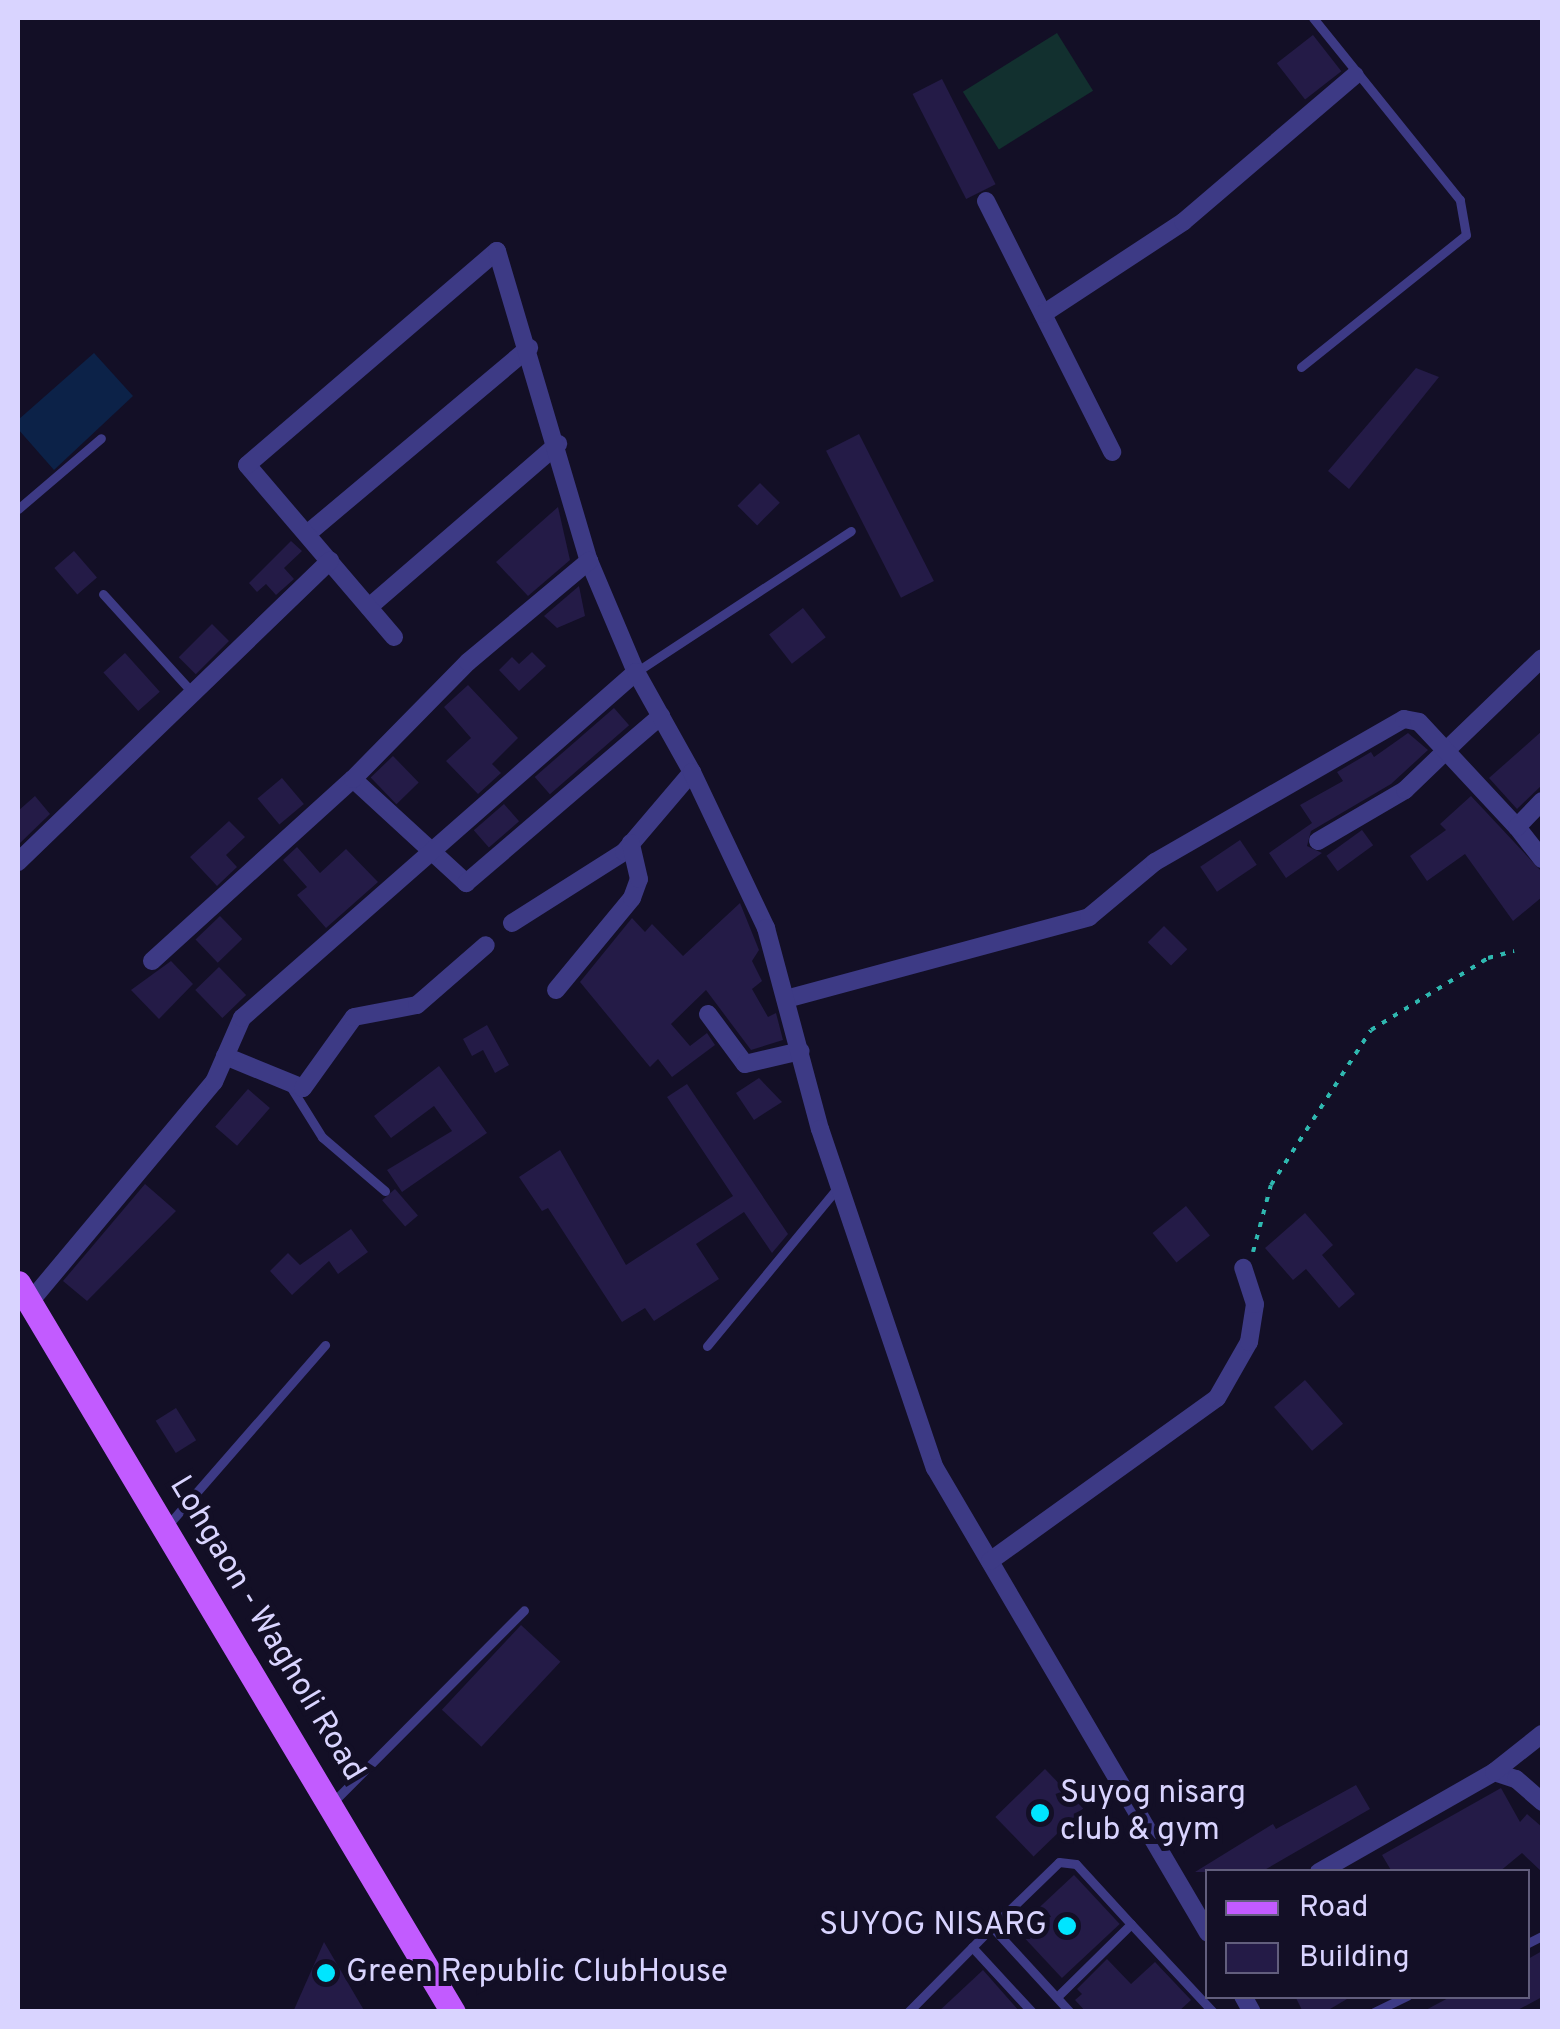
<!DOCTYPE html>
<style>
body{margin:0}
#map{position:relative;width:1560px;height:2029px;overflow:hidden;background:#130f26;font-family:Overpass,sans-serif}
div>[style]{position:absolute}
.green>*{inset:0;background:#12302f;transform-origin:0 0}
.water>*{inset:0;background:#0c2248}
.building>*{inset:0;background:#241b47;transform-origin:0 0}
.path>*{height:4px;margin-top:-2px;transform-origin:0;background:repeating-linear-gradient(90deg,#2fb8b0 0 5px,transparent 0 13px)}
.lane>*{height:9px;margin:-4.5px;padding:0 4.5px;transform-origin:4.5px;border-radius:4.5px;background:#3d3a85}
.street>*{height:18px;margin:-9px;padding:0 9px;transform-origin:9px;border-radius:9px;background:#3d3a85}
.primary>*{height:25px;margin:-12.5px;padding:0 12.5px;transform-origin:12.5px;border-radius:12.5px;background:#c25bff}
.dots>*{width:28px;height:28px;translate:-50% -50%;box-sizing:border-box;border:5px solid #130f26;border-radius:50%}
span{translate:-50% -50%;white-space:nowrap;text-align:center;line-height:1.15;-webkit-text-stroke:10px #130f26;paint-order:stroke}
.street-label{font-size:32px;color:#d9d4ff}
.poi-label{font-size:32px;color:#d9d4ff}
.left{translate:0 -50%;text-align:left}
.right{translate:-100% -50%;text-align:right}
.frame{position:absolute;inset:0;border:20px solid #d9d4ff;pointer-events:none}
.legend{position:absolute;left:1205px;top:1869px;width:325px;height:130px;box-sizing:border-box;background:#130f26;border:2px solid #625e7d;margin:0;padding:12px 18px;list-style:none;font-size:30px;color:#d9d4ff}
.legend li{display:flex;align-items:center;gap:20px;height:50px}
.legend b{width:50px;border:2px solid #625e7d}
</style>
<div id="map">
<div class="green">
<i style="left:1057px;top:33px;width:68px;height:111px;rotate:58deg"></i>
</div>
<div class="water">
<i style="clip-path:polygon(94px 353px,133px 396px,54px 470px,18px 429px,18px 420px)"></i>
</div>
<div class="building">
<i style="left:1313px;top:35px;width:46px;height:46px;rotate:52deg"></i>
<i style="left:942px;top:79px;width:118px;height:33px;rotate:63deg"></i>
<i style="clip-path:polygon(1416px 368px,1439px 377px,1349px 489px,1328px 471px)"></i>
<i style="left:859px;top:434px;width:165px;height:37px;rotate:63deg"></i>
<i style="left:760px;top:483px;width:28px;height:32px;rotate:45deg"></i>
<i style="clip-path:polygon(558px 507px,570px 560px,528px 596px,496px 562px)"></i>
<i style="clip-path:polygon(291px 541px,302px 551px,284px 568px,294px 579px,276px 595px,266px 584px,257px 592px,249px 583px)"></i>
<i style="left:74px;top:551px;width:35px;height:26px;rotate:49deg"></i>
<i style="clip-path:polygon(579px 586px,585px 616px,557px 628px,544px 616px)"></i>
<i style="left:803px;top:608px;width:37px;height:43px;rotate:52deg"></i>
<i style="left:212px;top:624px;width:24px;height:47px;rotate:45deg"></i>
<i style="clip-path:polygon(532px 652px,546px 666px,519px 691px,499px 670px,512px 657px,519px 664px)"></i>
<i style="left:125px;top:653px;width:52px;height:29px;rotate:48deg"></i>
<i style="clip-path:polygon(468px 685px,518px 738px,492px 764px,501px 773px,478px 794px,446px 761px,471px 738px,444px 707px)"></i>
<i style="left:614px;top:708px;width:23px;height:105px;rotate:49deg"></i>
<i style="clip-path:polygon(1542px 731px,1542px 785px,1517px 809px,1489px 778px)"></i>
<i style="clip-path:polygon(1408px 733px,1428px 750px,1391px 784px,1311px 831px,1307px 846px,1322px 853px,1286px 878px,1269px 853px,1312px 823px,1300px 805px,1343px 781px,1337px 772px,1371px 752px,1374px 757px)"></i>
<i style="left:393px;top:756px;width:37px;height:31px;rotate:46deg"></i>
<i style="left:282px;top:778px;width:34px;height:32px;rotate:50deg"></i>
<i style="clip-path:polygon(35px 796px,50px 814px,18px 845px,18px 811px)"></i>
<i style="clip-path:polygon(1471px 796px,1542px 872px,1542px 897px,1513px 921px,1465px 854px,1427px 881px,1410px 856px,1446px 830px,1440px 824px)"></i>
<i style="left:504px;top:804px;width:23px;height:40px;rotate:49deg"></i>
<i style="clip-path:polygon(229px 821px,245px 837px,226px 855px,237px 867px,217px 886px,190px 857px)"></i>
<i style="left:1362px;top:830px;width:19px;height:44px;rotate:54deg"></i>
<i style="left:1240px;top:840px;width:30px;height:48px;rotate:56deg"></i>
<i style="clip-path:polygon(297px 847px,320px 873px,346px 849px,378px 882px,326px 928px,297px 895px,307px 887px,283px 860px)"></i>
<i style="clip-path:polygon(740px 903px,759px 950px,752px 961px,762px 981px,752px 989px,768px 1017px,776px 1013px,783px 1040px,751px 1050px,706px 990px,671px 1024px,690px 1046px,707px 1033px,715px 1045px,672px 1077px,658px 1059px,650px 1067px,580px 982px,632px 918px,645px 932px,652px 924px,683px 956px)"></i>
<i style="left:220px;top:916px;width:32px;height:34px;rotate:46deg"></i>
<i style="left:1164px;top:926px;width:33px;height:23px;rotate:45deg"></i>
<i style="clip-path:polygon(171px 961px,193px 984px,159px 1019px,131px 990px)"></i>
<i style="left:219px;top:967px;width:39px;height:33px;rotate:46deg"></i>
<i style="clip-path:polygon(487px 1025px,509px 1065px,495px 1073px,483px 1050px,472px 1056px,463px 1039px)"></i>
<i style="clip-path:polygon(439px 1066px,487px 1133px,402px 1192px,387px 1170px,452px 1131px,434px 1106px,391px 1138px,374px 1116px)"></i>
<i style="clip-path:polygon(759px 1078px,782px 1102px,754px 1120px,736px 1093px)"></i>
<i style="clip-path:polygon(687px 1084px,788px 1234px,772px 1253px,744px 1212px,696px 1244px,719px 1279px,654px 1321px,645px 1308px,622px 1322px,548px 1208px,542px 1211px,519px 1177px,560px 1150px,626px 1265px,733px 1196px,667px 1097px)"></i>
<i style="left:248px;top:1089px;width:29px;height:50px;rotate:41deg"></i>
<i style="clip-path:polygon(145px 1184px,176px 1211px,87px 1301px,63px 1281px)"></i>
<i style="left:395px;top:1189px;width:35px;height:17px;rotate:49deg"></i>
<i style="left:1186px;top:1206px;width:38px;height:43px;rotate:51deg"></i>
<i style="clip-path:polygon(1305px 1213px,1333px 1245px,1322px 1255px,1355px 1294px,1339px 1308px,1306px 1269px,1293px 1280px,1265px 1248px)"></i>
<i style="clip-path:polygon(351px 1229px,368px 1252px,338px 1274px,329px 1261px,292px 1295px,270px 1271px,288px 1253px,300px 1265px)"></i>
<i style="left:1305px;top:1380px;width:58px;height:41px;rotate:49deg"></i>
<i style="left:176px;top:1408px;width:38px;height:24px;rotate:58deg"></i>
<i style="left:521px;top:1625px;width:54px;height:116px;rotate:43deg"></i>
<i style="left:1045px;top:1769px;width:55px;height:69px;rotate:46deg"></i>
<i style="clip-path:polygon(1356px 1785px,1370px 1809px,1261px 1872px,1195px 1872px,1273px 1824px,1276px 1829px)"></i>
<i style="clip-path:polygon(1501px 1788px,1520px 1822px,1527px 1814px,1542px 1827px,1542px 1872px,1522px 1853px,1499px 1872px,1392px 1872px,1382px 1855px)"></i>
<i style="left:1074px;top:1875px;width:67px;height:79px;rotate:47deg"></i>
<i style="clip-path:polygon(324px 1942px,365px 2012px,293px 2012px)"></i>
<i style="clip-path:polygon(1542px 1951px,1542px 1997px,1514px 2012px,1422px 2012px,1452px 1996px,1528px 1996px,1528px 1959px)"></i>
<i style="clip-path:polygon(1107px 1959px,1131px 1984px,1155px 1962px,1191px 2000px,1178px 2012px,1086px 2012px,1075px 2000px,1082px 1994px,1077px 1989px)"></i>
<i style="clip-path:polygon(983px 1970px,1020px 2012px,938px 2012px)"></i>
<i style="clip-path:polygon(1295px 1996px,1352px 1996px,1325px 2012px,1303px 2012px)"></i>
</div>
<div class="path">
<i style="left:1253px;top:1252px;width:69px;rotate:-75deg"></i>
<i style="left:1271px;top:1185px;width:184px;rotate:-57.2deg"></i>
<i style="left:1371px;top:1030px;width:137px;rotate:-31.6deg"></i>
<i style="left:1488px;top:958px;width:27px;rotate:-15deg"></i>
</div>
<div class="lane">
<i style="left:1301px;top:367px;width:211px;rotate:-38.7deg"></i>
<i style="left:1466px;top:235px;width:36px;rotate:-100deg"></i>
<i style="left:1460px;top:200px;width:234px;rotate:-128.9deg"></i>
<i style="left:18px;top:509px;width:109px;rotate:-40.5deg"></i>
<i style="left:103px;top:594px;width:132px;rotate:47.8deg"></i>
<i style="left:636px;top:672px;width:257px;rotate:-33.3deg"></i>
<i style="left:292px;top:1089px;width:57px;rotate:58deg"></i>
<i style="left:322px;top:1137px;width:83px;rotate:40.6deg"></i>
<i style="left:707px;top:1346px;width:207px;rotate:-50.5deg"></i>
<i style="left:168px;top:1525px;width:239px;rotate:-48.9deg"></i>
<i style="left:332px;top:1803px;width:272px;rotate:-45.1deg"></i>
<i style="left:1131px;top:1924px;width:120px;rotate:47deg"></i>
<i style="left:992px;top:1927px;width:93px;rotate:-44.1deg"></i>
<i style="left:1059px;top:1862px;width:17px;rotate:7deg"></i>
<i style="left:1076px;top:1864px;width:81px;rotate:47.5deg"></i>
<i style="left:1131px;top:1924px;width:104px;rotate:135.4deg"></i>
<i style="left:1528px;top:1943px;width:16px;rotate:-27deg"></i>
<i style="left:972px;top:1947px;width:88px;rotate:47.3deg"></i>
<i style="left:908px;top:2012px;width:120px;rotate:-45.3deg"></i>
<i style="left:992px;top:1927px;width:115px;rotate:47.5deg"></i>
<i style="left:1374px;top:2012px;width:37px;rotate:-26deg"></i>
</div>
<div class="street">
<i style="left:986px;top:201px;width:281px;rotate:63.3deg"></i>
<i style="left:1043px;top:314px;width:168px;rotate:-33.3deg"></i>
<i style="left:1183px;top:222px;width:226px;rotate:-40.5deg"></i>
<i style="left:307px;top:534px;width:290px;rotate:-40deg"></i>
<i style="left:369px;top:607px;width:250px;rotate:-40.8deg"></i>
<i style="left:394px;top:637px;width:226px;rotate:-130.5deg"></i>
<i style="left:247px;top:465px;width:329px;rotate:-40.6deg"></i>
<i style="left:497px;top:251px;width:323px;rotate:73.5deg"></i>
<i style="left:589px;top:561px;width:121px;rotate:67.1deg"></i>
<i style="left:353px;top:779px;width:154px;rotate:42.6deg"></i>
<i style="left:466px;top:883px;width:257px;rotate:-40.6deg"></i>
<i style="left:1517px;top:827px;width:41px;rotate:52deg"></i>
<i style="left:1318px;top:841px;width:101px;rotate:-30.4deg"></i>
<i style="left:1405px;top:790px;width:190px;rotate:-43.9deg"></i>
<i style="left:18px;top:862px;width:434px;rotate:-44deg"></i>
<i style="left:512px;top:923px;width:133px;rotate:-32.4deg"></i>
<i style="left:624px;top:852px;width:105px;rotate:-49.6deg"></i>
<i style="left:152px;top:961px;width:271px;rotate:-42.2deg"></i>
<i style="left:353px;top:779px;width:164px;rotate:-45.5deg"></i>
<i style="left:468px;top:662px;width:158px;rotate:-39.9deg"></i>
<i style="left:556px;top:990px;width:119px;rotate:-50.4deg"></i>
<i style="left:632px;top:898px;width:20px;rotate:-70deg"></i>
<i style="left:639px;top:879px;width:37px;rotate:-103deg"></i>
<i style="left:786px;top:999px;width:314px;rotate:-15.1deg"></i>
<i style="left:1089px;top:917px;width:86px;rotate:-39.8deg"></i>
<i style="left:1155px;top:862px;width:287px;rotate:-29.9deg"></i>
<i style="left:1404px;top:719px;width:15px;rotate:11deg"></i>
<i style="left:1419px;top:722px;width:144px;rotate:47deg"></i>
<i style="left:1517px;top:827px;width:36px;rotate:-46deg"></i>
<i style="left:708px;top:1014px;width:62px;rotate:53.5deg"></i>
<i style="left:745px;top:1064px;width:57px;rotate:-13.1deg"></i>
<i style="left:225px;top:1056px;width:84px;rotate:22.3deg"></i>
<i style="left:303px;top:1088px;width:87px;rotate:-54.3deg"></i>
<i style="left:354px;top:1017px;width:64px;rotate:-10.8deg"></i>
<i style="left:417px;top:1005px;width:91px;rotate:-41deg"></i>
<i style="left:29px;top:1303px;width:288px;rotate:-50.1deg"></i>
<i style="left:214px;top:1082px;width:70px;rotate:-66.4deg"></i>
<i style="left:242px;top:1018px;width:524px;rotate:-41.29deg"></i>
<i style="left:636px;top:672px;width:115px;rotate:60.8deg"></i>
<i style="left:692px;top:772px;width:173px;rotate:64.6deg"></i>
<i style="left:766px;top:928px;width:208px;rotate:75deg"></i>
<i style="left:820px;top:1129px;width:358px;rotate:71.3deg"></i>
<i style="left:935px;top:1468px;width:539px;rotate:59.58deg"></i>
<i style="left:990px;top:1561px;width:279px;rotate:-35.7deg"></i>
<i style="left:1217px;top:1398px;width:64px;rotate:-60.3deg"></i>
<i style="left:1249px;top:1342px;width:38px;rotate:-81deg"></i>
<i style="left:1255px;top:1304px;width:38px;rotate:-108deg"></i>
<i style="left:1494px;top:1772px;width:23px;rotate:18deg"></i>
<i style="left:1516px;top:1779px;width:35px;rotate:41deg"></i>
<i style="left:1319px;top:1872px;width:202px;rotate:-29.7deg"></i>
<i style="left:1494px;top:1772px;width:61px;rotate:-38.4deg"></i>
<i style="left:1243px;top:1996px;width:18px;rotate:61deg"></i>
</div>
<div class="primary">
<i style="left:18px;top:1283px;width:849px;rotate:59.18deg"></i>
</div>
<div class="dots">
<i style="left:1040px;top:1813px;background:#00e5ff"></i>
<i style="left:1067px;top:1926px;background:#00e5ff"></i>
<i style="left:326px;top:1973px;background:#00e5ff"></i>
</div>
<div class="street-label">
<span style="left:266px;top:1629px;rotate:59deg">Lohgaon - Wagholi Road</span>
</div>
<div class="poi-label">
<span class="left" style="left:1060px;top:1813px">Suyog nisarg<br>club &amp; gym</span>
<span class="right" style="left:1047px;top:1926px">SUYOG NISARG</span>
<span class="left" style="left:346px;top:1973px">Green Republic ClubHouse</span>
</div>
<div class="frame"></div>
<ul class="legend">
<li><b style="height:12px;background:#c25bff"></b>Road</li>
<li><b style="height:28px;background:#241b47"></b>Building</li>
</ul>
</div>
